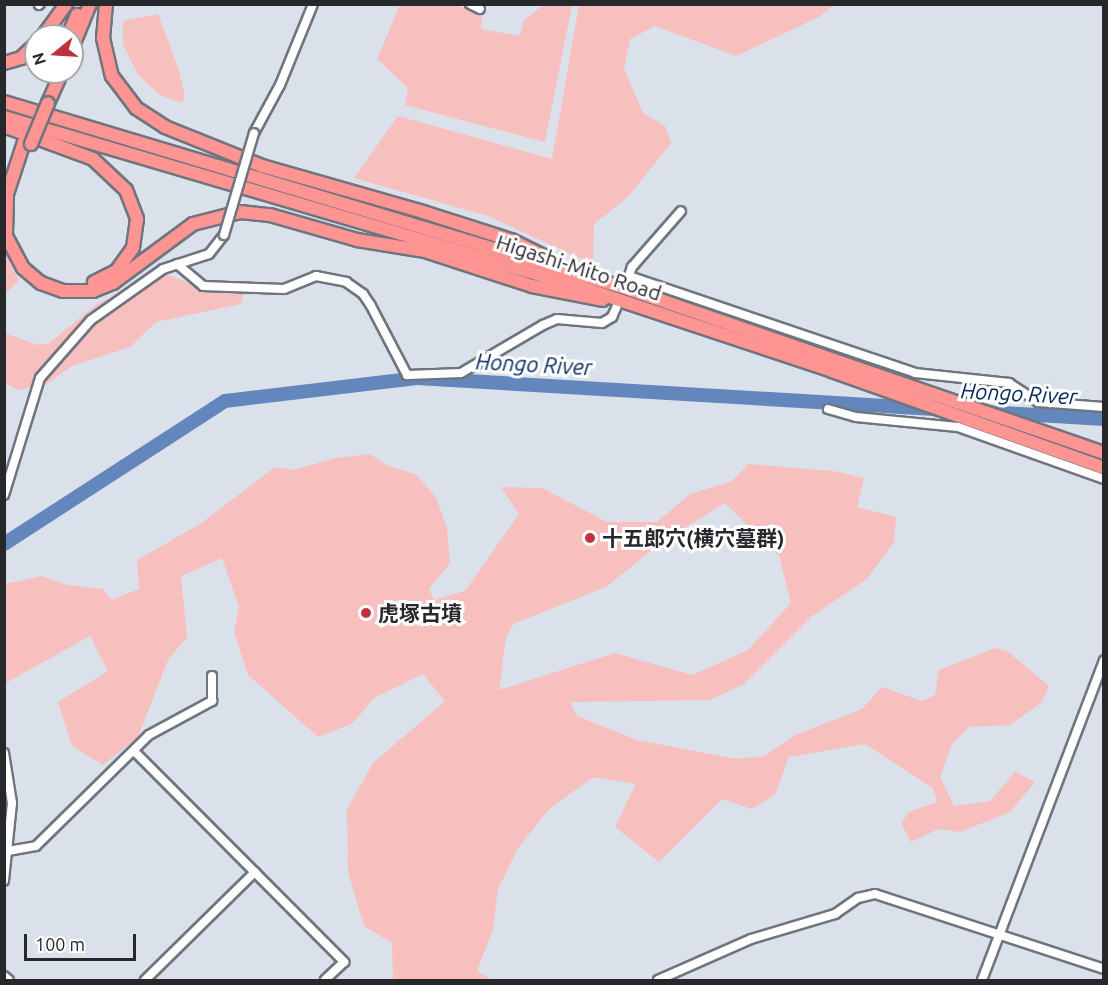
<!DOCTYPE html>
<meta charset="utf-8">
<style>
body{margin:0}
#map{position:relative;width:1108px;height:985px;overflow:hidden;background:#dbe1eb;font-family:Ubuntu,"Noto Sans JP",sans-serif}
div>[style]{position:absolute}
.green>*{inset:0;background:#f7bfbd}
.river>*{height:14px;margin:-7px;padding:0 7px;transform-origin:7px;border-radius:7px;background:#6387bc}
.roads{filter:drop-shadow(2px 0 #6f757e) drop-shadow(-2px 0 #6f757e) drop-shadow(0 2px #6f757e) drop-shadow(0 -2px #6f757e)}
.minor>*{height:8px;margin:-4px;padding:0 4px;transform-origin:4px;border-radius:4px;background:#fff}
.highway>*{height:12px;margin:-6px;padding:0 6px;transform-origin:6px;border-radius:6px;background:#ff9593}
.bridges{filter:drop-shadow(2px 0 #6f757e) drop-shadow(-2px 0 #6f757e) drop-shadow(0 2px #6f757e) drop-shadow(0 -2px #6f757e)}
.minor-bridge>*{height:8px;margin:-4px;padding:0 4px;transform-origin:4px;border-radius:4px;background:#fff}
.highway-bridge>*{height:12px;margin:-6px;padding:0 6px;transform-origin:6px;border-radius:6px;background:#ff9593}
.dots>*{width:16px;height:16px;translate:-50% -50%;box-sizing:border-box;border:3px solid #fff;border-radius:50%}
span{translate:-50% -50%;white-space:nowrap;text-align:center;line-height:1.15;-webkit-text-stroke:6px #fff;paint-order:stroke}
.street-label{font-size:21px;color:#26282c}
.poi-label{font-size:21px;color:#26282c;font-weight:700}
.left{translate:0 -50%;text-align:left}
.water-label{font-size:22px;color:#072a5b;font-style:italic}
.frame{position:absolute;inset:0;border:6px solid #26282c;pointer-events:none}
.north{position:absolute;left:24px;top:24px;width:60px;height:60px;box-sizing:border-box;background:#fff;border:2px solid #a8a9ab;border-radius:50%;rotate:252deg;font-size:16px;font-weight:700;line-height:24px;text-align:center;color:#26282c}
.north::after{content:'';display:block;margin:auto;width:21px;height:27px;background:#c0303c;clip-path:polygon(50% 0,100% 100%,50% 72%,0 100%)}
.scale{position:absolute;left:24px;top:934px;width:112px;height:27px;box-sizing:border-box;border:3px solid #26282c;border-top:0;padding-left:8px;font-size:18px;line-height:21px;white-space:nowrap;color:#26282c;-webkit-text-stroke:4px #fff;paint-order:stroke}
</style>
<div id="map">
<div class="green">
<i style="clip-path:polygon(400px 5px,456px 5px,482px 15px,481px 29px,520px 36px,524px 20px,544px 5px,572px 5px,545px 142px,405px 105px,408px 88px,377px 59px)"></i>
<i style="clip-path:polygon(579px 5px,833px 5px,819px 17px,736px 56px,655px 26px,630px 39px,624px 68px,643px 113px,665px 126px,671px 143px,628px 197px,594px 224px,593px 264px,488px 216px,354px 178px,398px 116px,552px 159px)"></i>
<i style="clip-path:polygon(158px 14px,179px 70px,185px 97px,181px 103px,160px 95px,138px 75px,123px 45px,123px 21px)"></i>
<i style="clip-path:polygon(5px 252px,19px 281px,5px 294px,4px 294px)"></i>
<i style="clip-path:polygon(163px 273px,207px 290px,244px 291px,241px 304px,156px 322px,130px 347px,72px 366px,45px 385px,18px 390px,5px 383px,4px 333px,38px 345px,48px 344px,97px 304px)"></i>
<i style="clip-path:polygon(evenodd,370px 454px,388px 466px,415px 474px,436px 497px,447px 528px,450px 563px,429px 589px,434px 600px,465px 591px,519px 514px,501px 487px,542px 488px,607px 522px,657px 522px,690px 494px,732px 481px,748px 464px,833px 471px,864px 478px,857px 507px,896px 517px,894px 542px,867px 579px,812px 616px,744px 684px,710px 700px,570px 702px,577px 716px,637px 740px,736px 759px,764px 756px,795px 735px,862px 709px,882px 687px,922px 701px,935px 695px,939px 670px,995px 648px,1007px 651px,1049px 686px,1042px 702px,1010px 725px,969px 727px,952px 744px,940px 777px,954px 806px,990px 801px,1015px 772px,1035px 782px,1010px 812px,960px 832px,938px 829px,911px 842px,901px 823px,909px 812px,937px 802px,933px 788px,865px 744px,789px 757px,775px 795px,752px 809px,722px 799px,659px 862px,615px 827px,636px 784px,594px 777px,550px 808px,518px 848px,498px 889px,493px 929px,477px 971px,492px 980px,393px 980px,392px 943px,364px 926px,348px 872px,347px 809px,373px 763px,445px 701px,423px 674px,374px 698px,353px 723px,318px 737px,248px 675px,234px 632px,239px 607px,222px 558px,181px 576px,187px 637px,168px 660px,138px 737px,103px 765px,72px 746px,58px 702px,108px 671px,90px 636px,4px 684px,5px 584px,42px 576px,67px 585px,103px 589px,112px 600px,139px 589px,137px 560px,200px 524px,275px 467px,293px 470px,336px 458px,370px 454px,725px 503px,779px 556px,791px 603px,748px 650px,692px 675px,615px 653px,499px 690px,506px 638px,513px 624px,606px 587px,663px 541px,725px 503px)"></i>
</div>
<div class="river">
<i style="left:4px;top:544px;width:263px;rotate:-32.9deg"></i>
<i style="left:225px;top:401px;width:193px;rotate:-6.8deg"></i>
<i style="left:417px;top:378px;width:688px;rotate:3.42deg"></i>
</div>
<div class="roads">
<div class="minor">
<i style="left:470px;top:4px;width:11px;rotate:27deg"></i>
<i style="left:39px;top:5px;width:1px;rotate:-45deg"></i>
<i style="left:254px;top:133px;width:55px;rotate:-61.6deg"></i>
<i style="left:280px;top:85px;width:87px;rotate:-67.8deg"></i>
<i style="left:177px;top:264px;width:34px;rotate:40deg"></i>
<i style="left:203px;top:286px;width:81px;rotate:2.1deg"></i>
<i style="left:284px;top:289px;width:35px;rotate:-22deg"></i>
<i style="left:316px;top:276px;width:31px;rotate:11deg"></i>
<i style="left:346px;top:282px;width:21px;rotate:35deg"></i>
<i style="left:363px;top:294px;width:14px;rotate:56deg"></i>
<i style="left:371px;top:306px;width:78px;rotate:62.4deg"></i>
<i style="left:407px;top:375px;width:54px;rotate:-2.1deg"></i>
<i style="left:461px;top:373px;width:95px;rotate:-30.3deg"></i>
<i style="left:543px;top:325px;width:15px;rotate:-23deg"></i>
<i style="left:557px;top:319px;width:45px;rotate:5.1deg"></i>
<i style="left:602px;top:323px;width:12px;rotate:-31deg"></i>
<i style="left:612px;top:317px;width:12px;rotate:-66deg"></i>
<i style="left:629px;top:276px;width:302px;rotate:18.7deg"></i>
<i style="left:915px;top:373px;width:95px;rotate:6.1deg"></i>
<i style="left:1009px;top:383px;width:35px;rotate:33deg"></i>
<i style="left:1038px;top:402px;width:66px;rotate:4.3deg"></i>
<i style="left:627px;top:282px;width:16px;rotate:-72deg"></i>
<i style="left:632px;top:267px;width:74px;rotate:-48.8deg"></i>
<i style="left:828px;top:409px;width:29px;rotate:16deg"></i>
<i style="left:856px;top:417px;width:102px;rotate:5.6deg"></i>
<i style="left:958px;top:427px;width:155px;rotate:19.6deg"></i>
<i style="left:4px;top:495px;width:122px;rotate:-72.9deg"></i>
<i style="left:40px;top:378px;width:77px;rotate:-48.7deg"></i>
<i style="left:91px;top:320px;width:88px;rotate:-35.3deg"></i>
<i style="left:163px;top:269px;width:48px;rotate:-18.1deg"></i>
<i style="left:209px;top:254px;width:24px;rotate:-52deg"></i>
<i style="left:134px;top:751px;width:298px;rotate:45.1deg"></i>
<i style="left:344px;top:962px;width:26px;rotate:137deg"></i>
<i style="left:4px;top:753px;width:51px;rotate:80.9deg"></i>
<i style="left:12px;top:803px;width:78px;rotate:95.9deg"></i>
<i style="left:8px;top:851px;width:28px;rotate:-10deg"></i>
<i style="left:36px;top:846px;width:158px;rotate:-44.5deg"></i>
<i style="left:149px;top:735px;width:72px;rotate:-28.4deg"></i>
<i style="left:212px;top:701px;width:25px;rotate:-90deg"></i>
<i style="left:4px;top:976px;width:6px;rotate:39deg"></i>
<i style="left:145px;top:980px;width:154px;rotate:-44.5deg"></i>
<i style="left:658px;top:980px;width:102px;rotate:-23.8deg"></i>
<i style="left:751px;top:939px;width:88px;rotate:-16.6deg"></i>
<i style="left:835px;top:914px;width:28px;rotate:-35deg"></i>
<i style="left:858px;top:898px;width:17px;rotate:-13deg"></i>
<i style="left:875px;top:894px;width:241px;rotate:18.1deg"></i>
<i style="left:982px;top:980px;width:342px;rotate:-69.1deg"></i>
</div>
<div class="highway">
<i style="left:106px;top:4px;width:34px;rotate:95deg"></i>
<i style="left:103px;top:38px;width:39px;rotate:77deg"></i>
<i style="left:112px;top:76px;width:40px;rotate:53deg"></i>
<i style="left:136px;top:108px;width:35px;rotate:33deg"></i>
<i style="left:165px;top:127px;width:105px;rotate:21.9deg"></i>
<i style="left:262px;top:166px;width:167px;rotate:15.9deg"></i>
<i style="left:423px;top:212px;width:92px;rotate:17.7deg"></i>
<i style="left:511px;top:240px;width:39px;rotate:26deg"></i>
<i style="left:43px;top:36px;width:39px;rotate:-54deg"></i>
<i style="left:68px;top:36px;width:23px;rotate:-67deg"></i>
<i style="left:72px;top:48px;width:48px;rotate:-67.8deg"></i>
<i style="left:4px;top:63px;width:18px;rotate:-16deg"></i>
<i style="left:21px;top:58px;width:21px;rotate:-43deg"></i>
<i style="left:4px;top:102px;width:655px;rotate:16.69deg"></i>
<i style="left:631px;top:290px;width:500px;rotate:19.01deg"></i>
<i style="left:48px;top:103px;width:34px;rotate:-66deg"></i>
<i style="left:4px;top:117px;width:594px;rotate:16.42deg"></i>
<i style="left:574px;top:285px;width:272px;rotate:18.4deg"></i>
<i style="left:832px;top:371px;width:289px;rotate:19.6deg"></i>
<i style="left:4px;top:126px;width:95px;rotate:20.3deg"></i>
<i style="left:93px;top:159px;width:45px;rotate:43.2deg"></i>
<i style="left:126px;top:190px;width:31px;rotate:69deg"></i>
<i style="left:137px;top:219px;width:29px;rotate:98deg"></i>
<i style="left:133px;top:248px;width:29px;rotate:126deg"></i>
<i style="left:116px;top:271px;width:25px;rotate:153deg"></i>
<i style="left:24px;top:142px;width:55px;rotate:108.1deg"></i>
<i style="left:7px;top:194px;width:42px;rotate:91.4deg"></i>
<i style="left:6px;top:236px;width:36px;rotate:62deg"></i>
<i style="left:23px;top:268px;width:23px;rotate:40deg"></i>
<i style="left:41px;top:283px;width:23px;rotate:20deg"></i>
<i style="left:63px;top:291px;width:30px"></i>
<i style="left:93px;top:291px;width:22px;rotate:-22deg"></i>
<i style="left:113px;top:283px;width:99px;rotate:-36.4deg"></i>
<i style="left:193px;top:224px;width:49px;rotate:-14.3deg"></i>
<i style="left:240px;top:212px;width:30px;rotate:6deg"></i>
<i style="left:270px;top:215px;width:91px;rotate:16deg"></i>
<i style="left:357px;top:240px;width:69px;rotate:9.2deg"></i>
<i style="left:425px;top:251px;width:113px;rotate:18.1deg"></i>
<i style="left:532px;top:286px;width:72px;rotate:11.2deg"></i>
</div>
</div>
<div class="bridges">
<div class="minor-bridge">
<i style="left:224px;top:235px;width:106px;rotate:-73.6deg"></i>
</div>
<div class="highway-bridge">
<i style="left:31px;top:144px;width:44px;rotate:-67.5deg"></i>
</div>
</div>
<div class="dots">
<i style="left:590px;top:538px;background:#c0303c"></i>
<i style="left:366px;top:613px;background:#c0303c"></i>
</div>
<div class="street-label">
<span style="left:579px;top:267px;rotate:18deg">Higashi-Mito Road</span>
</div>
<div class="poi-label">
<span class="left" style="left:602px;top:538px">十五郎穴(横穴墓群)</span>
<span class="left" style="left:378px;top:613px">虎塚古墳</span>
</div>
<div class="water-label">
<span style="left:534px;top:364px;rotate:3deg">Hongo River</span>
<span style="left:1019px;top:393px;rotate:3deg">Hongo River</span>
</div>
<div class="frame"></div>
<div class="north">N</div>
<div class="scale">100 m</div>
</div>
